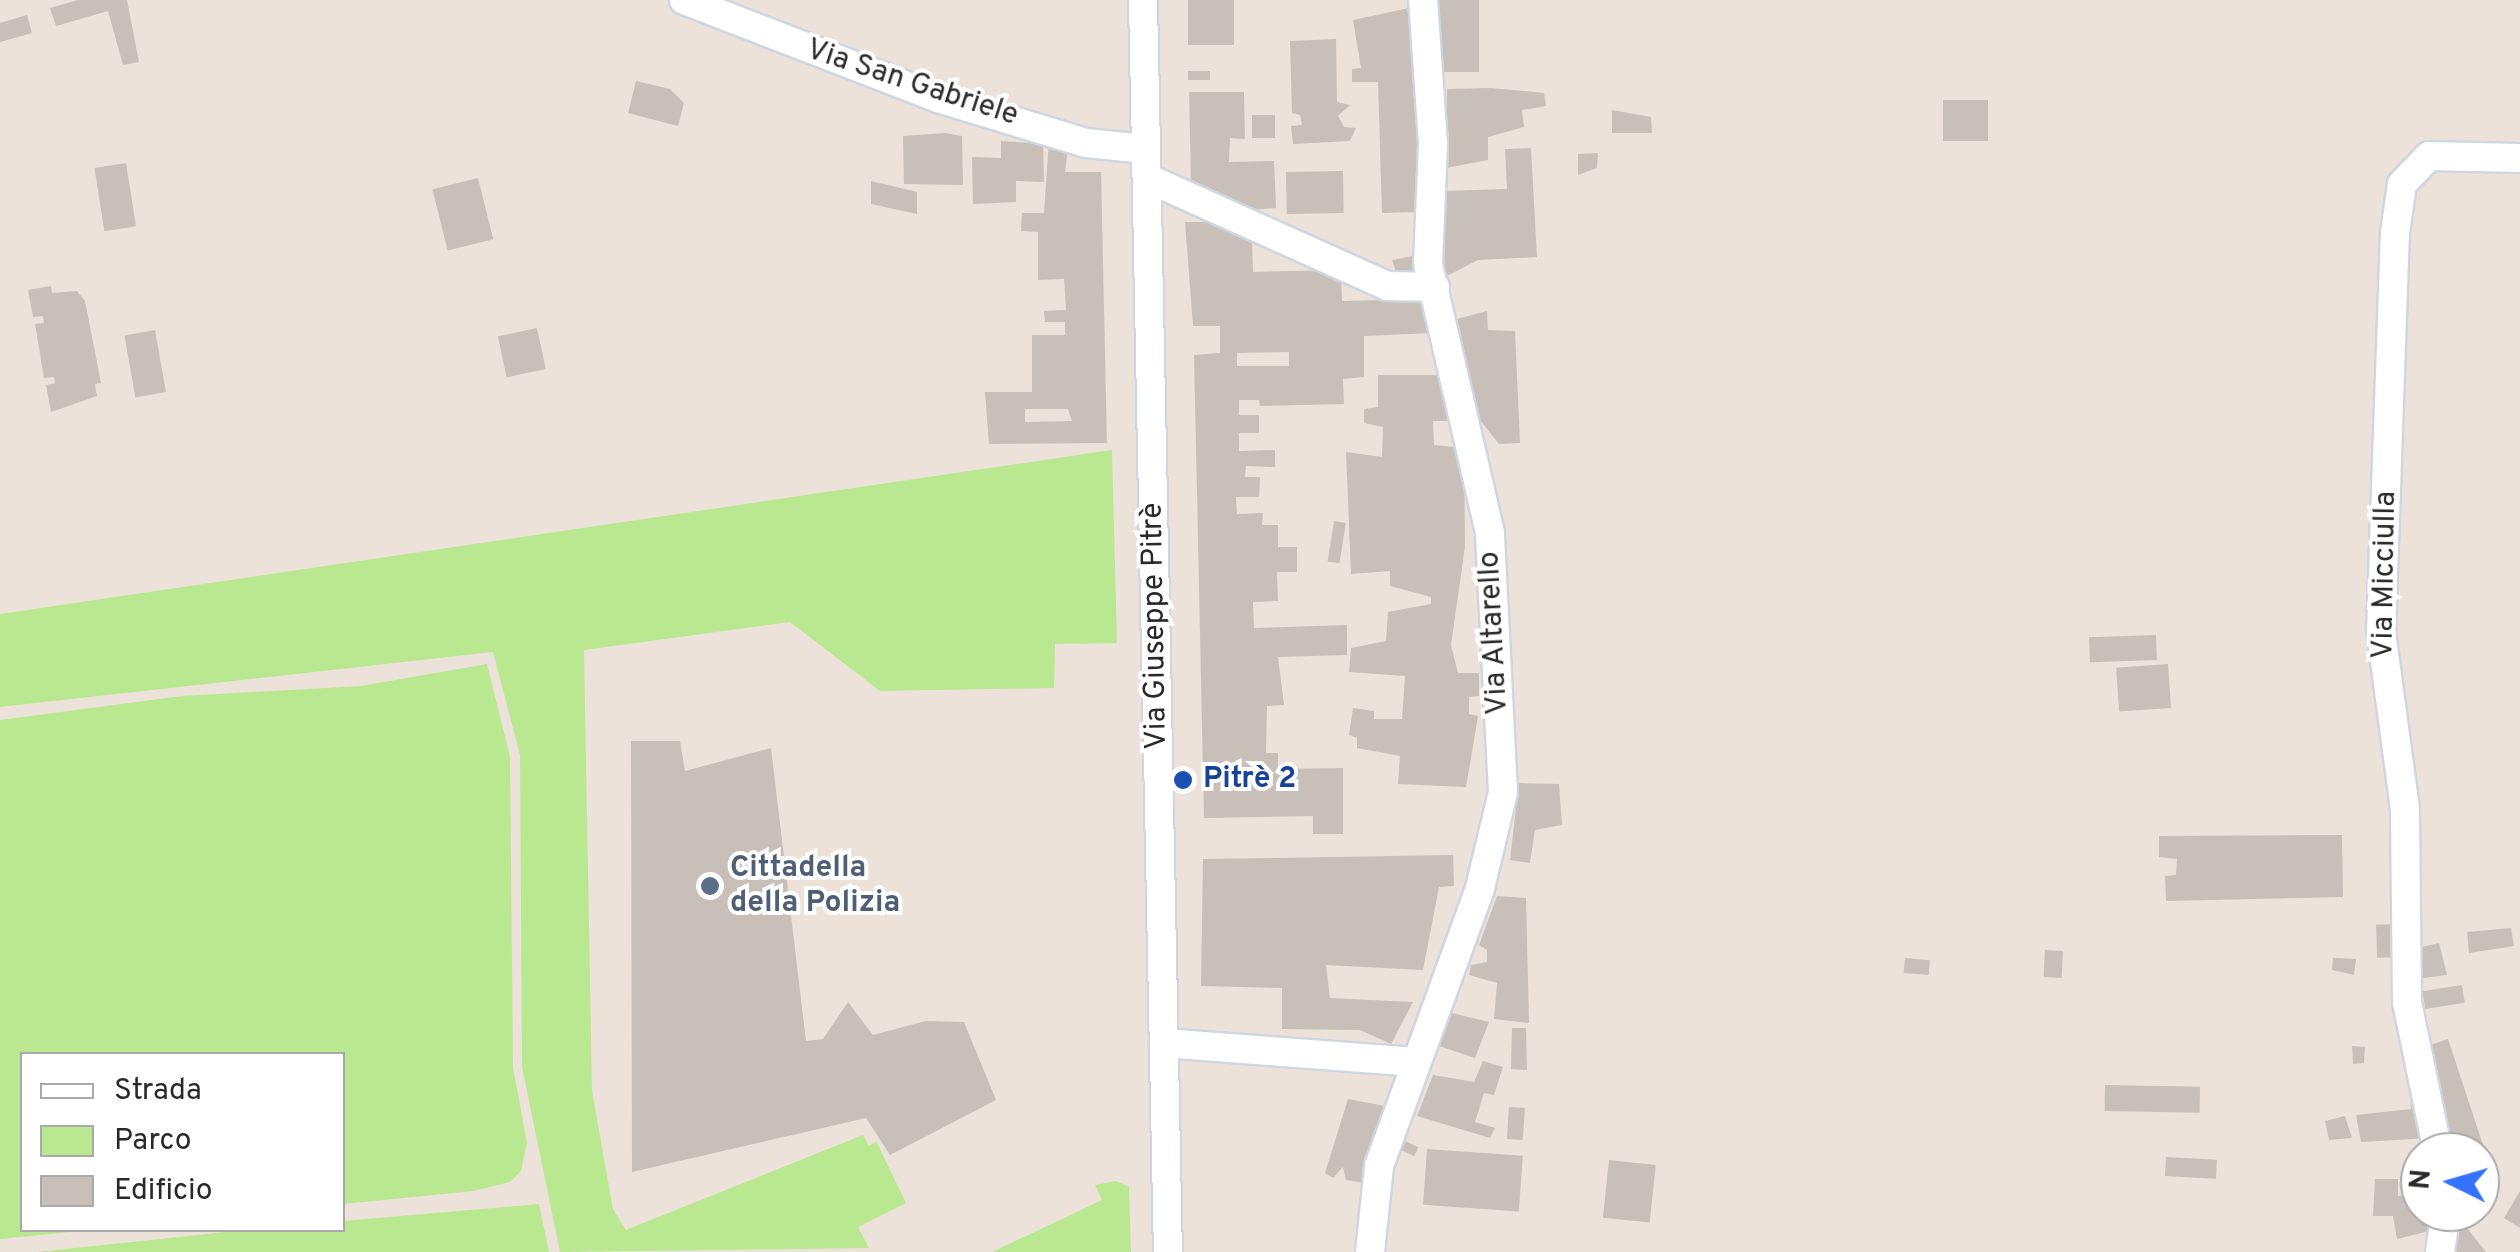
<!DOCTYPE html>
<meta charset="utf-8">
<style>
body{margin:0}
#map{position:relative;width:2520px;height:1252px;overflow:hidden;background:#ede2d9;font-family:Overpass,sans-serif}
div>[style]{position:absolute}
.green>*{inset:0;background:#b9e891}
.building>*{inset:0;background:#c8bfb9;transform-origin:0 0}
.roads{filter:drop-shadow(2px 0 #ced5e3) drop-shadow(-2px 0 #ced5e3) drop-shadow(0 2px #ced5e3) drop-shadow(0 -2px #ced5e3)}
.minor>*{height:28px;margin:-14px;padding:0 14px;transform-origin:14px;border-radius:14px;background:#fff}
.dots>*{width:28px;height:28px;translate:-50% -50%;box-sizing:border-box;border:5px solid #fff;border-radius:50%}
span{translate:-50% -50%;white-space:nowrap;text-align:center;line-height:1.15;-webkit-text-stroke:8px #fff;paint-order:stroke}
.street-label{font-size:30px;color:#292929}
.transit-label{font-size:30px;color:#164399;font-weight:700}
.left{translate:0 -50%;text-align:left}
.service-label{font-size:30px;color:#4e5e75;font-weight:700}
.legend{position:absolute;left:20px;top:1052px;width:325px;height:180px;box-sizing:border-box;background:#fff;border:2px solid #a9a9a9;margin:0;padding:12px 18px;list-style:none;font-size:30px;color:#292929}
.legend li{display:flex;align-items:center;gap:20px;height:50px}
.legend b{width:50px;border:2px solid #a9a9a9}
.north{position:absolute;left:2400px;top:1132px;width:100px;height:100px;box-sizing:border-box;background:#fff;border:2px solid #a9a9a9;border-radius:50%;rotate:275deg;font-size:28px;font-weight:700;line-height:40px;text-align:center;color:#292929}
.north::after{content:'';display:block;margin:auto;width:35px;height:45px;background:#3473ff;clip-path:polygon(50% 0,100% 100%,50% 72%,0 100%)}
</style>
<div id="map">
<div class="green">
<i style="clip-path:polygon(1112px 450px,1117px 643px,1055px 644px,1054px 688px,880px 691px,790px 622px,584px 650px,592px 1091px,613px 1209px,626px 1230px,863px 1135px,869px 1146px,876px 1141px,906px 1203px,858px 1227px,869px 1248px,560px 1252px,522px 1067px,520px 755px,493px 652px,0 707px,0 614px)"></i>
<i style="clip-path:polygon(487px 664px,510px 757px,513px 1067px,527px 1143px,521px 1171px,510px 1182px,473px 1191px,343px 1204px,342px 1054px,22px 1054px,22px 1230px,90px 1230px,0 1239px,0 720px,182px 696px,361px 686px)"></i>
<i style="clip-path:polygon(1116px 1181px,1129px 1187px,1131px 1252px,992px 1252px,1102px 1200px,1095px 1185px)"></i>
<i style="clip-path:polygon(539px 1204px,549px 1252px,37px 1252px,245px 1230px,342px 1230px,343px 1221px)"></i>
</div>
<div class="building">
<i style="clip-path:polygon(78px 0,127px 0,139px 62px,123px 65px,108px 11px,56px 26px,50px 8px)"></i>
<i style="left:1188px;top:0;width:46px;height:45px"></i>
<i style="left:1439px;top:0;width:40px;height:72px"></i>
<i style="clip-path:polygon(1409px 8px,1418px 112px,1417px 212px,1382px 213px,1378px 82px,1352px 82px,1352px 69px,1361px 68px,1353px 20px)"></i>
<i style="clip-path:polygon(27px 15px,32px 33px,0 42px,0 23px)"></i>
<i style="clip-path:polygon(1336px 39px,1337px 102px,1350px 105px,1338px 116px,1344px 127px,1356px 128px,1350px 141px,1293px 144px,1291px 126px,1302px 125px,1300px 115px,1292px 113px,1290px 41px)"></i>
<i style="left:1188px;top:71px;width:22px;height:9px"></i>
<i style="clip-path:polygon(636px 81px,670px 89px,684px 103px,678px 126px,628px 113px)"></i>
<i style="clip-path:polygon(1491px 88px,1544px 93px,1546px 106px,1522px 110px,1524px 127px,1488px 137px,1488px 160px,1446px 168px,1447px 89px)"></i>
<i style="clip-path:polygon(1189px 92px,1244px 92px,1245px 139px,1230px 138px,1229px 162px,1274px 161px,1276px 208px,1248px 210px,1191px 184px)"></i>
<i style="left:1943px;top:100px;width:45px;height:41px"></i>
<i style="clip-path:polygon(1612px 110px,1651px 117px,1652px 133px,1612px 133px)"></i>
<i style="left:1252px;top:115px;width:23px;height:23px"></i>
<i style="clip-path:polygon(945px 133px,962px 136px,963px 185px,904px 184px,903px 136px)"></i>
<i style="clip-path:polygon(evenodd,1049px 140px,1068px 148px,1065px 172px,1101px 172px,1107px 443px,989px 444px,985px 392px,1032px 392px,1032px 335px,1065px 335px,1065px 322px,1045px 322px,1044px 311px,1066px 310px,1064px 279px,1038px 280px,1038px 232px,1021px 231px,1022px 213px,1044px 213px,1049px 140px,1025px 409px,1068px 409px,1072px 421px,1025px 422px,1025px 409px)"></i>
<i style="clip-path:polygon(1001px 141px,1043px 144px,1044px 182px,1016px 181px,1016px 202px,973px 204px,972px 157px,1001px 158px)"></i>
<i style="clip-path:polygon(1531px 148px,1537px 257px,1478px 260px,1445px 277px,1441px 191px,1507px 189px,1505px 149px)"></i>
<i style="clip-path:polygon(1598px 153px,1597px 168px,1578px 175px,1578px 154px)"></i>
<i style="left:126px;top:163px;width:64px;height:32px;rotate:81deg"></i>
<i style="left:1343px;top:171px;width:42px;height:57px;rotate:89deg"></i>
<i style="left:478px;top:178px;width:63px;height:47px;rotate:76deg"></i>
<i style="clip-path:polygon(871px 181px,917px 192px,917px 214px,871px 204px)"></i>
<i style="clip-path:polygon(evenodd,1185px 222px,1211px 222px,1252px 237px,1253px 272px,1341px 270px,1342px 301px,1427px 299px,1434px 333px,1364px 336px,1364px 377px,1343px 379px,1344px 404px,1260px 406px,1259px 400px,1239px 400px,1239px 415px,1259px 415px,1259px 433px,1239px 433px,1239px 451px,1275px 450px,1275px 467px,1246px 466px,1245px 477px,1260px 477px,1259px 497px,1236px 497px,1237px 514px,1263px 513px,1262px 525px,1278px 525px,1278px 547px,1297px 547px,1297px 572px,1277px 572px,1278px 601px,1253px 602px,1254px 628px,1347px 625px,1347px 655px,1278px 657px,1284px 705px,1267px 706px,1266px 753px,1278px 753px,1278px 769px,1343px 768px,1343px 834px,1313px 834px,1313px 816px,1204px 818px,1194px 355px,1220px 353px,1220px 326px,1193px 326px,1185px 222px,1289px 352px,1289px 366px,1237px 366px,1237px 353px,1289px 352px)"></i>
<i style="clip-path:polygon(1413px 256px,1420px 278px,1398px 278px,1392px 260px)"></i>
<i style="clip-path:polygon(51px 286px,52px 293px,77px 291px,85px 301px,101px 383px,95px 384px,97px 396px,51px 412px,46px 385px,55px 383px,54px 377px,44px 378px,35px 324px,44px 323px,43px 316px,33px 317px,28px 290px)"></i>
<i style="clip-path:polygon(1487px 311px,1488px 330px,1515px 331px,1520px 443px,1499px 444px,1476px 415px,1457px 319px)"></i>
<i style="left:537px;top:328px;width:42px;height:40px;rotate:78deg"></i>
<i style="left:155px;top:330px;width:63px;height:31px;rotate:80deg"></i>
<i style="clip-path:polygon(1378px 375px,1441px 375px,1450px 421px,1433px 421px,1434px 445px,1464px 448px,1465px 547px,1451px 645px,1458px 673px,1479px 673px,1479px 696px,1469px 697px,1469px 714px,1478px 716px,1466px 787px,1398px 784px,1400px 756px,1357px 748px,1357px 738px,1349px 735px,1353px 708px,1374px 711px,1374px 719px,1402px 719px,1405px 676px,1349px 672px,1351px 648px,1386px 641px,1388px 612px,1431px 604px,1431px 597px,1390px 586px,1390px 571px,1351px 574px,1346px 452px,1382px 457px,1383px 427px,1364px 423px,1364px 409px,1378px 407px)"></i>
<i style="left:1334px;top:521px;width:12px;height:41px;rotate:9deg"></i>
<i style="left:2156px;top:635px;width:25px;height:67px;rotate:88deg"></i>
<i style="left:2168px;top:664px;width:44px;height:52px;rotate:86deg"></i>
<i style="clip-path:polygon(631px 741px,680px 741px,685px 771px,771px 748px,806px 1041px,823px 1039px,848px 1002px,873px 1035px,926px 1021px,964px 1022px,996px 1100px,890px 1155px,866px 1118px,632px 1172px)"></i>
<i style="clip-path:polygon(1519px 783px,1559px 784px,1562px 825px,1535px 830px,1530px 863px,1510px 860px)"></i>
<i style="clip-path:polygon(2342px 835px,2343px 897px,2166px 901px,2165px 876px,2176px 875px,2177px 859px,2159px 857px,2159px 836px)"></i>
<i style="clip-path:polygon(1453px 855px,1454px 886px,1439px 887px,1423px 970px,1326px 965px,1330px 998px,1413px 1002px,1391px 1044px,1360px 1030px,1282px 1029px,1282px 988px,1201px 986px,1203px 859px)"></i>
<i style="clip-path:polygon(1497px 896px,1526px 898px,1529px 1023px,1494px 1019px,1497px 983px,1469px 975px,1471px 965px,1487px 962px,1487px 950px,1479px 945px)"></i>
<i style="left:2400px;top:924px;width:33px;height:24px;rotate:88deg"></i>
<i style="clip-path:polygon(2511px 928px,2514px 946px,2469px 953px,2467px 932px)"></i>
<i style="clip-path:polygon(2439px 943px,2447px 975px,2423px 978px,2418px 948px)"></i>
<i style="left:2045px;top:950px;width:18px;height:27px;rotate:3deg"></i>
<i style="left:1905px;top:958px;width:25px;height:15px;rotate:5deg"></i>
<i style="clip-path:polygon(2333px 958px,2356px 959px,2354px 975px,2332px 970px)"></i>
<i style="left:2462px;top:985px;width:18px;height:40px;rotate:81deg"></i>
<i style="clip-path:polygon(1452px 1013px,1489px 1022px,1475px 1058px,1439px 1046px)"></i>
<i style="clip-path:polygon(1512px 1028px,1526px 1028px,1527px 1070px,1511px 1069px)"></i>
<i style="clip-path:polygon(2448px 1039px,2484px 1148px,2470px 1152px,2456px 1152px,2421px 1048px)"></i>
<i style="clip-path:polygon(2352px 1046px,2365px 1047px,2364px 1063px,2353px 1064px)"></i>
<i style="clip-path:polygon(1483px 1061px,1503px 1067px,1494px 1095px,1484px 1093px,1475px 1122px,1495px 1128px,1490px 1138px,1417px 1116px,1433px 1075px,1474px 1082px)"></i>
<i style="left:2105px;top:1085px;width:95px;height:26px;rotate:1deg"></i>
<i style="clip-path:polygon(2423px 1089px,2430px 1138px,2361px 1142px,2356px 1115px,2411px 1109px,2410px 1091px)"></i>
<i style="clip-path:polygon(1348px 1099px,1385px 1106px,1369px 1184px,1346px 1180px,1343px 1167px,1333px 1178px,1325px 1173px)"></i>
<i style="left:1509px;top:1107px;width:16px;height:32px;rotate:4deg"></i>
<i style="clip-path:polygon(2345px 1116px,2352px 1138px,2329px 1140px,2325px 1121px)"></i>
<i style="left:1403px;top:1140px;width:17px;height:10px;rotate:25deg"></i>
<i style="left:1427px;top:1149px;width:96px;height:56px;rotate:4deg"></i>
<i style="left:2166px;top:1157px;width:51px;height:19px;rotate:3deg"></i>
<i style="left:1609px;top:1160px;width:47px;height:58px;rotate:6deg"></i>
<i style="clip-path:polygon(2375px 1179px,2398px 1179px,2398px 1196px,2420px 1195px,2420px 1212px,2437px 1212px,2437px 1229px,2397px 1239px,2393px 1216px,2373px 1216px)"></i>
<i style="clip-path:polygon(2520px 1191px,2520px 1228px,2504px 1218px)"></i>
<i style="clip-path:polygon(2464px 1224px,2486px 1252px,2455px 1252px,2457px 1225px)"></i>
</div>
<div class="roads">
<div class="minor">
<i style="left:684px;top:0;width:272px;rotate:21.1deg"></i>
<i style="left:938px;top:98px;width:155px;rotate:16.9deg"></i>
<i style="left:1086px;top:143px;width:60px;rotate:5.7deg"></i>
<i style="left:1143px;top:0;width:1252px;rotate:88.86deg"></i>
<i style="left:1147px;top:178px;width:263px;rotate:24.2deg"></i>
<i style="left:1387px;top:286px;width:48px;rotate:1.2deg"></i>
<i style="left:1164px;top:1043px;width:252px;rotate:4.3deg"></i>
<i style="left:2438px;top:1152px;width:153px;rotate:-101.7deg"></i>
<i style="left:2407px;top:1002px;width:193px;rotate:-90.6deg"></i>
<i style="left:2405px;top:809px;width:179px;rotate:-97.7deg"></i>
<i style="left:2381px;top:632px;width:399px;rotate:-88deg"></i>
<i style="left:2395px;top:233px;width:49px;rotate:-81.9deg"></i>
<i style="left:2402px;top:184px;width:39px;rotate:-46deg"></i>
<i style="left:2429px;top:156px;width:91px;rotate:1.3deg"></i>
<i style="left:1370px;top:1252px;width:86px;rotate:-84deg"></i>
<i style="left:1379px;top:1166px;width:296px;rotate:-70deg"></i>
<i style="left:1480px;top:888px;width:99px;rotate:-76.5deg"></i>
<i style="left:1503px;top:792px;width:259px;rotate:-92.9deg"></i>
<i style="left:1490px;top:533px;width:276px;rotate:-103deg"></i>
<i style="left:1428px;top:264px;width:121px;rotate:-87.6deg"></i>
<i style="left:1433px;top:143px;width:143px;rotate:-94deg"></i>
<i style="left:2440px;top:1252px;width:40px;rotate:-81.5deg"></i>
</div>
</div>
<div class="dots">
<i style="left:1183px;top:780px;background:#1a4fb4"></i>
<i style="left:710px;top:886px;background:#5c6f8a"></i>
</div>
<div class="street-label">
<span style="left:912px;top:84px;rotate:18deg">Via San Gabriele</span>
<span style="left:2386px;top:575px;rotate:-89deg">Via Micciulla</span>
<span style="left:1156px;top:626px;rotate:-91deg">Via Giuseppe Pitrè</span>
<span style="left:1495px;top:633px;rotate:-93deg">Via Altarello</span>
</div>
<div class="transit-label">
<span class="left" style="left:1203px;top:780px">Pitrè 2</span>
</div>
<div class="service-label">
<span class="left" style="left:730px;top:886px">Cittadella<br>della Polizia</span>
</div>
<ul class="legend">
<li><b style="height:12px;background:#fff"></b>Strada</li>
<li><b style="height:28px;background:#b9e891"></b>Parco</li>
<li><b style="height:28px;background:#c8bfb9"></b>Edificio</li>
</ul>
<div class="north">N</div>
</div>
